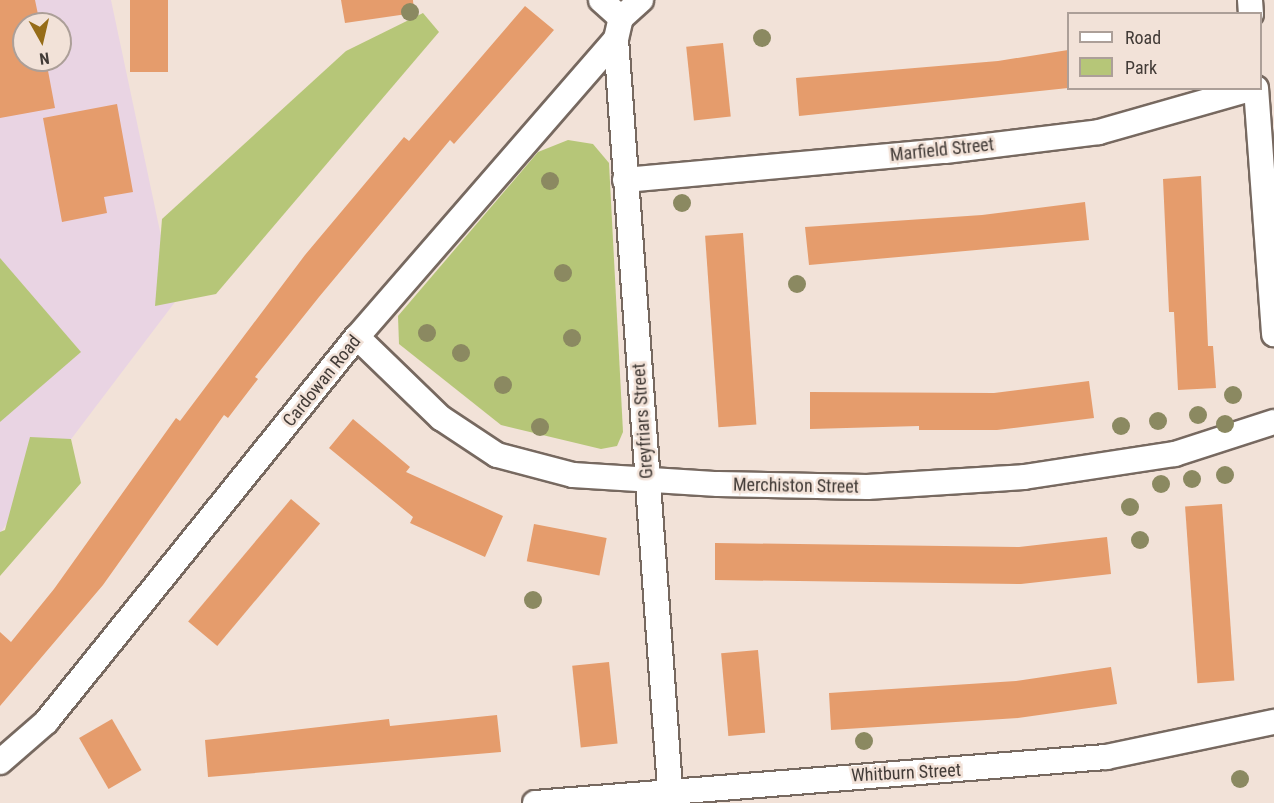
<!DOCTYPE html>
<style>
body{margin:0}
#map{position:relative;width:1274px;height:803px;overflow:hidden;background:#f2e2d8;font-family:"Roboto Condensed",sans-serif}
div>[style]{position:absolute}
.education>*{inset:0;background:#e9d4e3}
.green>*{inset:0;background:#b6c678}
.building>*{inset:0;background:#e59c6c;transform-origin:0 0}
.roads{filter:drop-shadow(2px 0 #776960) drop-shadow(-2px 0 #776960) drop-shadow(0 2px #776960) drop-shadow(0 -2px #776960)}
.street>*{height:24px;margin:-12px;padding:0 12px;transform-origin:12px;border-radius:12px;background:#fff}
.trees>*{width:18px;height:18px;margin:-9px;border-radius:50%;background:#8b8961}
span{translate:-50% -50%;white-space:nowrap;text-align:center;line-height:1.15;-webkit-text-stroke:5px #f2e2d8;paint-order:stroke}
.street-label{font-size:18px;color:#423b37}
.legend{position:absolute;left:1067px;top:12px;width:195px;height:78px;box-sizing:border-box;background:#f2e2d8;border:2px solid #ac9f98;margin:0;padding:8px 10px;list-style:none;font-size:18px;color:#423b37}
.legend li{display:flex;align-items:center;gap:12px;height:30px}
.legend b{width:30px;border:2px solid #ac9f98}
.north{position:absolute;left:12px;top:12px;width:60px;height:60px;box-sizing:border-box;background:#f2e2d8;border:2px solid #ac9f98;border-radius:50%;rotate:172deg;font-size:16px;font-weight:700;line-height:24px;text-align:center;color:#423b37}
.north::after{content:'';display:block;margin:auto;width:21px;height:27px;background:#966c18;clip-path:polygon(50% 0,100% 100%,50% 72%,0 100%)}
</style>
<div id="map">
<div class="education">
<i style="clip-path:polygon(evenodd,0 0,111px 0,175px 302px,0 533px,0 0,24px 24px,60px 24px,60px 60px,24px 60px,24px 24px)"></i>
</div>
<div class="green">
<i style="clip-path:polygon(423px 13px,439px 32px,216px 294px,155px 306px,162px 219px,346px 51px)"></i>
<i style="clip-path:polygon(568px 140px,593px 144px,609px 163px,623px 432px,617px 446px,601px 449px,501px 425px,399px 344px,398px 316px,538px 152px)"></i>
<i style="clip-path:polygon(0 258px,81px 352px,0 422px)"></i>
<i style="clip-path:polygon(30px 437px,71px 439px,81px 483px,0 576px,0 532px,5px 530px)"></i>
</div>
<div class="building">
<i style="clip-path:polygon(0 0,35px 0,40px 24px,24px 24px,24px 60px,46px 60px,55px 108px,0 118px)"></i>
<i style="left:130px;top:0;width:38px;height:72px"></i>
<i style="clip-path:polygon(341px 0,413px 0,414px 13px,345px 23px)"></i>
<i style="clip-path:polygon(525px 6px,554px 30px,454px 144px,450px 140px,319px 297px,255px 377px,258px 379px,228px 418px,224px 415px,103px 585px,0 706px,0 632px,11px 642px,54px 589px,176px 418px,180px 421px,305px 255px,404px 137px,409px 141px)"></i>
<i style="left:723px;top:43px;width:74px;height:37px;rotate:84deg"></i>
<i style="clip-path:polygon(1068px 50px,1068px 88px,799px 116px,796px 78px,998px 61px)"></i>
<i style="clip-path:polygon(117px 104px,133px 192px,104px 197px,107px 213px,62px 222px,43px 118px)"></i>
<i style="clip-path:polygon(1201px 176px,1208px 346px,1213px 346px,1216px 388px,1178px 390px,1174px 312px,1169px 312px,1163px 179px)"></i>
<i style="clip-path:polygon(1085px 202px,1089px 240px,809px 265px,805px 227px,982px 215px)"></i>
<i style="left:743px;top:233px;width:192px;height:38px;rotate:86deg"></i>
<i style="clip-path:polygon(1089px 381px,1094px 418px,997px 430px,919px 430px,919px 426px,810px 429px,810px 392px,994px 393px)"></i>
<i style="clip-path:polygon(353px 419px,410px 467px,406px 472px,503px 516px,485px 557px,410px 523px,413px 517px,329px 448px)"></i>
<i style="left:291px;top:499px;width:38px;height:160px;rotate:40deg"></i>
<i style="left:1222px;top:504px;width:177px;height:37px;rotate:86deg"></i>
<i style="left:534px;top:524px;width:74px;height:38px;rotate:11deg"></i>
<i style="clip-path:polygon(1107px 537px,1111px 574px,1021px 584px,715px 580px,715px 543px,1019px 547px)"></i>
<i style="left:758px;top:650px;width:83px;height:37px;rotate:85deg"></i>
<i style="left:609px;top:662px;width:82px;height:37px;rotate:84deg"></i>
<i style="clip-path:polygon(1111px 667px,1117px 704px,1018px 718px,831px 730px,829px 693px,1016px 681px)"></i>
<i style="clip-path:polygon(497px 715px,501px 752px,208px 777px,205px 740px,389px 719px,390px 726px)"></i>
<i style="left:112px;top:719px;width:59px;height:38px;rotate:60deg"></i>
</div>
<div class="roads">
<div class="street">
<i style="left:601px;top:0;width:27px;rotate:42deg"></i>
<i style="left:1250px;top:0;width:14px;rotate:86deg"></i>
<i style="left:616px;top:39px;width:766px;rotate:85.88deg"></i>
<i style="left:1256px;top:88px;width:247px;rotate:85.8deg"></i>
<i style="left:625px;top:180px;width:321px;rotate:-5.2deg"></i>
<i style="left:945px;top:151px;width:155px;rotate:-7deg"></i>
<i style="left:1099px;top:132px;width:160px;rotate:-15.9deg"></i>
<i style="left:357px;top:337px;width:117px;rotate:44deg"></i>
<i style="left:441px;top:418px;width:67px;rotate:33.5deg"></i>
<i style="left:497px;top:455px;width:79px;rotate:14.7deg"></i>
<i style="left:573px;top:475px;width:145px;rotate:3.6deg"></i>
<i style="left:718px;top:484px;width:149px;rotate:1.2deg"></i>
<i style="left:867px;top:487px;width:157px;rotate:-3.6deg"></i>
<i style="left:1024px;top:477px;width:153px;rotate:-8.7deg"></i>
<i style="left:1175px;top:454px;width:104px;rotate:-17.9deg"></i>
<i style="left:0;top:762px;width:61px;rotate:-41deg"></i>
<i style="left:46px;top:722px;width:495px;rotate:-51.1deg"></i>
<i style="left:357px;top:337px;width:395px;rotate:-49deg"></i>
<i style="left:616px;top:39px;width:22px;rotate:-77deg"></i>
<i style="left:621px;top:18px;width:27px;rotate:-42deg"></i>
<i style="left:535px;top:803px;width:573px;rotate:-4.61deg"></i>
<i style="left:1106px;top:757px;width:172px;rotate:-11.8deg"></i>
</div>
</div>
<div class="trees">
<i style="left:410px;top:12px"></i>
<i style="left:762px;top:38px"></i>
<i style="left:550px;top:181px"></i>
<i style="left:682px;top:203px"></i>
<i style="left:563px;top:273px"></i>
<i style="left:797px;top:284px"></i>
<i style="left:427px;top:333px"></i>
<i style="left:572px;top:338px"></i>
<i style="left:461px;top:353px"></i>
<i style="left:503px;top:385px"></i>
<i style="left:1233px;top:395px"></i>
<i style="left:1198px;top:415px"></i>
<i style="left:1158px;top:421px"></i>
<i style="left:1225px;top:424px"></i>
<i style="left:1121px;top:426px"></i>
<i style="left:540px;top:427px"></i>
<i style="left:1225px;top:475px"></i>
<i style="left:1192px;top:479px"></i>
<i style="left:1161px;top:484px"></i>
<i style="left:1130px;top:507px"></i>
<i style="left:1140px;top:540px"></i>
<i style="left:533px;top:600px"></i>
<i style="left:864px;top:741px"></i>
<i style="left:1240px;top:779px"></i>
</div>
<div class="street-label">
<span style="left:942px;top:150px;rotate:-6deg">Marfield Street</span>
<span style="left:322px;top:381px;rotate:-51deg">Cardowan Road</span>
<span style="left:643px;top:421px;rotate:-94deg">Greyfriars Street</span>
<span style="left:796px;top:486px;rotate:1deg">Merchiston Street</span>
<span style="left:906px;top:773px;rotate:-3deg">Whitburn Street</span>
</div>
<ul class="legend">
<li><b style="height:8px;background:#fff"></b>Road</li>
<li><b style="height:16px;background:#b6c678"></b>Park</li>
</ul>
<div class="north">N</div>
</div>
